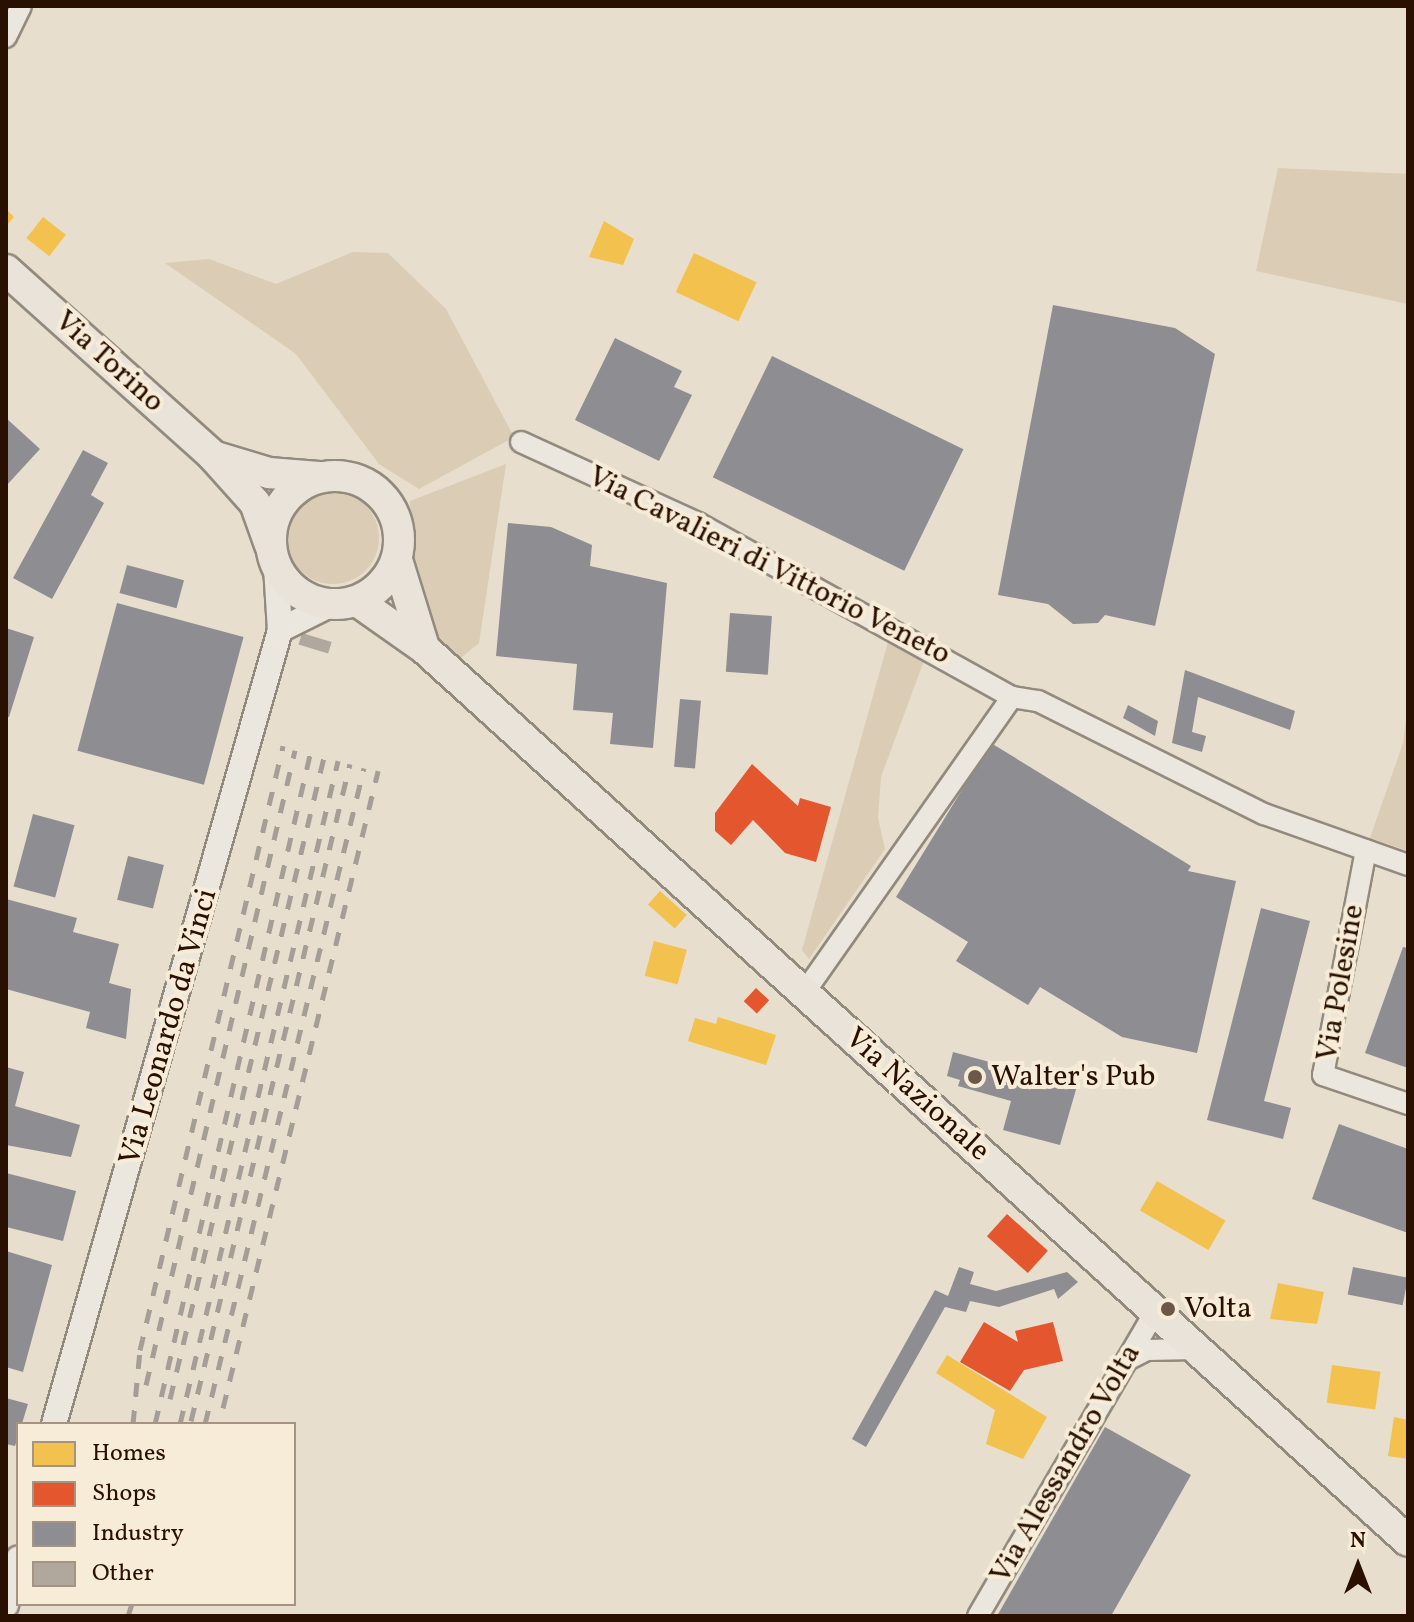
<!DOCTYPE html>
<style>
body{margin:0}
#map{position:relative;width:1414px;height:1622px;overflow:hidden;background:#e8decd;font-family:Vollkorn,serif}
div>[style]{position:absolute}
.green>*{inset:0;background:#dbccb5}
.round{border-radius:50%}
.homes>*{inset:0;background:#f2c14e;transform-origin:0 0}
.shops>*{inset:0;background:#e4572e;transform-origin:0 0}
.industry>*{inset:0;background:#8d8d92;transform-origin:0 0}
.building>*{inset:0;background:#b0a89c;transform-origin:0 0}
.roads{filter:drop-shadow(2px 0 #938a7e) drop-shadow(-2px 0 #938a7e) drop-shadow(0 2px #938a7e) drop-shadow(0 -2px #938a7e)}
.minor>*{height:20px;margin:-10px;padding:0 10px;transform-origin:10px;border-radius:10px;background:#ece7de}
.tertiary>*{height:24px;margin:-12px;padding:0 12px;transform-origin:12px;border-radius:12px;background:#ece7de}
.primary>*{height:30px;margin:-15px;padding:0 15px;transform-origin:15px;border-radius:15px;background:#e9e3d9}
.primary>.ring{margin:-15px;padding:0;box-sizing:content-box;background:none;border:30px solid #e9e3d9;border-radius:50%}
.rail>*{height:5px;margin-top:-2.5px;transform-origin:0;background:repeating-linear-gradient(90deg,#a59e97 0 14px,transparent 0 28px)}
.dots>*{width:22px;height:22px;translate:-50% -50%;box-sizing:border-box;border:4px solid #f7ecd7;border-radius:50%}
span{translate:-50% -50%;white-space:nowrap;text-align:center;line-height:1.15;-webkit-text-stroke:8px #f7ecd7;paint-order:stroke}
.street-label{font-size:30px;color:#291000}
.poi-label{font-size:30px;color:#291000}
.left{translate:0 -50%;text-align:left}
.frame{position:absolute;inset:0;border:8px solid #291000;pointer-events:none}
.legend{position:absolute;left:16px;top:1422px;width:280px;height:184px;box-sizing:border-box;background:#f7ecd7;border:2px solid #a59481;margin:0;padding:10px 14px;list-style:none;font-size:24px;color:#291000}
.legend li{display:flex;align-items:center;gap:16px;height:40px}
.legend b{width:40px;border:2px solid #a59481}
.north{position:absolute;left:1318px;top:1526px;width:80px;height:80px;-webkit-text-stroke:6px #f7ecd7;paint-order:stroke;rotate:0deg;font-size:22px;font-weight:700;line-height:32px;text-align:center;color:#291000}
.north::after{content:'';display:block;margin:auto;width:28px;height:36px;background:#291000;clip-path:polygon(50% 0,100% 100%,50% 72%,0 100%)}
</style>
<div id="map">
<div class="green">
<i style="clip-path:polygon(1278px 168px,1408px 174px,1408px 304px,1256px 271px)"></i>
<i style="clip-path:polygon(353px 252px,388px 253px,446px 309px,514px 437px,419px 489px,379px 464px,296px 354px,165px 263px,209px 259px,276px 284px)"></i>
<i style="clip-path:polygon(506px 464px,479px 643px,456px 662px,437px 643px,413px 594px,410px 501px)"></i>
<i class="round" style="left:287px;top:492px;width:92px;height:92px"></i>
<i style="clip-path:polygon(888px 642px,925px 658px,881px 777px,878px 818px,885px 849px,809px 959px,802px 950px)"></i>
<i style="clip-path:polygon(1408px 705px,1408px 851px,1370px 838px,1403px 743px)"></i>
</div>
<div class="homes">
<i style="clip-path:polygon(6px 209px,14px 217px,6px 226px)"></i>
<i style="left:43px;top:217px;width:29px;height:27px;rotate:38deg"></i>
<i style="clip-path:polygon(604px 221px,634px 239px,623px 265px,589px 257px)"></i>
<i style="left:694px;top:253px;width:69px;height:43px;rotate:25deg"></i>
<i style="left:660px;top:891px;width:36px;height:18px;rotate:42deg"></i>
<i style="left:654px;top:941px;width:34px;height:36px;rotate:15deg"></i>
<i style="clip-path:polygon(718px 1017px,776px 1035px,766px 1065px,688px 1041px,695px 1018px,716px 1024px)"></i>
<i style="left:1157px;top:1181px;width:79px;height:34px;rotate:30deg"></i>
<i style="clip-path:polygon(1278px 1283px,1324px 1292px,1317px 1324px,1270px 1319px)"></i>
<i style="clip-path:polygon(947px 1355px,1047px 1417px,1023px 1459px,986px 1444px,995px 1410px,936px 1373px)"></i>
<i style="left:1332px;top:1365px;width:49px;height:38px;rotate:8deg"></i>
<i style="clip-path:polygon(1394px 1417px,1408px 1420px,1408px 1459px,1388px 1456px)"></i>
</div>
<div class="shops">
<i style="clip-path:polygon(752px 764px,798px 806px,800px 798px,831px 807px,816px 862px,785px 853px,753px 820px,731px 845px,715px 831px,715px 813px)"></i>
<i style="left:756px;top:988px;width:18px;height:18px;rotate:43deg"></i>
<i style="left:1007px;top:1214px;width:55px;height:30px;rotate:42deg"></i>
<i style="clip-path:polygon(984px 1322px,1018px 1342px,1015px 1331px,1053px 1322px,1063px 1361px,1024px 1370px,1010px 1391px,960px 1362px)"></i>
</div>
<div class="industry">
<i style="clip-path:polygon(1053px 305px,1175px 328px,1215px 354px,1155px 626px,1105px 615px,1098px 623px,1073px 624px,1048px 604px,998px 595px)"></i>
<i style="clip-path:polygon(615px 338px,682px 371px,674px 387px,692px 395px,659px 461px,575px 420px)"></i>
<i style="left:772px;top:356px;width:213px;height:135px;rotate:26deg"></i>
<i style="clip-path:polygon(6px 418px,40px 449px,6px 486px)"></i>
<i style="clip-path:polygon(83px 450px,108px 463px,91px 495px,104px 503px,52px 599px,13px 578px)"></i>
<i style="clip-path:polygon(508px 523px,551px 527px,592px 545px,590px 566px,667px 583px,653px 748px,610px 744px,613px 713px,573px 710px,577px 664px,496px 656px)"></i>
<i style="left:127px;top:565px;width:59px;height:29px;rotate:15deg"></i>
<i style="left:117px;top:603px;width:131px;height:153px;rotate:15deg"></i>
<i style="left:730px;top:613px;width:42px;height:59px;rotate:4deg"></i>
<i style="clip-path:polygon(6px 628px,34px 637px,9px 717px,6px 717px)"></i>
<i style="clip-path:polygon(1185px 670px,1295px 711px,1290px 730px,1198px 697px,1192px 732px,1206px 736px,1202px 752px,1172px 743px)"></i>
<i style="left:680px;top:699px;width:21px;height:68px;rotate:5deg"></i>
<i style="clip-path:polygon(1128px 705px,1158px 721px,1155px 736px,1123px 718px)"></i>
<i style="clip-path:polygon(991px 743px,1191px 866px,1188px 871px,1236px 881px,1197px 1053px,1122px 1037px,1040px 987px,1028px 1005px,956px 961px,968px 942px,896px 897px)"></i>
<i style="left:33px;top:814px;width:43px;height:75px;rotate:15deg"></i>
<i style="left:128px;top:856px;width:37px;height:45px;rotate:14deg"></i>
<i style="clip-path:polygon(6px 899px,77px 918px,73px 932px,119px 944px,109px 983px,131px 989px,126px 1039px,86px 1028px,90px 1012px,6px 989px)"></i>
<i style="clip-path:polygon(1261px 908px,1310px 921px,1264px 1101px,1291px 1108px,1283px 1139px,1207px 1120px)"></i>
<i style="clip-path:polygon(1403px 947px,1408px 948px,1408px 1068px,1365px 1053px)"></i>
<i style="clip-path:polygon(953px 1052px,1077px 1086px,1060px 1145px,1003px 1130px,1011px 1101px,958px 1086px,960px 1080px,947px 1076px)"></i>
<i style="clip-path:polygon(6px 1067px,24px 1072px,15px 1106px,80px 1125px,71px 1157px,6px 1145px)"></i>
<i style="clip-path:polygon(1339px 1124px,1408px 1149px,1408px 1233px,1312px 1199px)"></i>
<i style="clip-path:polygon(6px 1173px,76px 1191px,63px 1241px,6px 1227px)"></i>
<i style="clip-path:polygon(6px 1251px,52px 1265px,23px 1372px,6px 1367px)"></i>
<i style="clip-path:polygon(959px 1267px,974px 1272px,970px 1284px,996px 1291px,1067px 1272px,1078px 1282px,1058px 1299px,1054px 1289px,999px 1307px,970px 1301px,966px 1312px,945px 1307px,866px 1447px,852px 1439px,935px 1290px,948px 1296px)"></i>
<i style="left:1353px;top:1267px;width:56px;height:28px;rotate:11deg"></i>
<i style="clip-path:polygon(6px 1398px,28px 1404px,15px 1446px,6px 1444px)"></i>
<i style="clip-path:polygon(1105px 1427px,1191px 1475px,1111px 1616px,997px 1616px)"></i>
</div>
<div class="building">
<i style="left:302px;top:633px;width:31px;height:12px;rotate:17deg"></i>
</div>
<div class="roads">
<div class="minor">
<i style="left:6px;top:37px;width:34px;rotate:-64deg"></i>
<i style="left:521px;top:442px;width:195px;rotate:24.6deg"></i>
<i style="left:698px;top:523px;width:359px;rotate:29deg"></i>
<i style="left:1366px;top:850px;width:229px;rotate:100.8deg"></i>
<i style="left:1323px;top:1075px;width:90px;rotate:18.8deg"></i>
<i style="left:804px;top:993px;width:362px;rotate:-54.9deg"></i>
<i style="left:1012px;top:697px;width:26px;rotate:9deg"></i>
<i style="left:1038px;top:701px;width:253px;rotate:26.6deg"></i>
<i style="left:1264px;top:814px;width:153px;rotate:19.5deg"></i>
<i style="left:1127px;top:1360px;width:22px;rotate:-27deg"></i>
<i style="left:1147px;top:1350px;width:49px;rotate:-1.2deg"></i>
<i style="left:978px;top:1616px;width:352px;rotate:-59.8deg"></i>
</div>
<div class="tertiary">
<i style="left:280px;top:630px;width:56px;rotate:-26.6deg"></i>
<i style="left:54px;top:1424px;width:826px;rotate:-74.11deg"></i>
<i style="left:280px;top:630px;width:64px;rotate:-93.6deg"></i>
<i style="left:6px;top:1605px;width:48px;rotate:-75.4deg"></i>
</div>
<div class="primary">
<i style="left:6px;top:270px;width:277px;rotate:41.9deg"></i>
<i style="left:212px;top:455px;width:64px;rotate:48.1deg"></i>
<i style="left:255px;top:503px;width:45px;rotate:70.3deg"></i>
<i style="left:213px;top:456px;width:59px;rotate:16.9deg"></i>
<i style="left:269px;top:473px;width:50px;rotate:4.6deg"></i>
<i class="ring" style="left:271px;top:476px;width:98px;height:98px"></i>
<i style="left:397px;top:560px;width:91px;rotate:72.8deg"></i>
<i style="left:357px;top:601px;width:83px;rotate:35.2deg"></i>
<i style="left:425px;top:649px;width:1327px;rotate:42.22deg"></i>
</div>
</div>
<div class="rail">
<i style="left:146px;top:1385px;width:652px;rotate:-76.79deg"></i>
<i style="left:170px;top:1399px;width:660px;rotate:-76.51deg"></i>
<i style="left:223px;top:1408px;width:656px;rotate:-76.32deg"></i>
<i style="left:191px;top:1421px;width:676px;rotate:-76.4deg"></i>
<i style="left:133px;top:1424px;width:74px;rotate:-84.6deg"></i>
<i style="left:140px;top:1350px;width:621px;rotate:-76.68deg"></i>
<i style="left:155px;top:1424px;width:687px;rotate:-76.96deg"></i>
<i style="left:180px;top:1424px;width:682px;rotate:-76.6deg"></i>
<i style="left:205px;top:1424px;width:675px;rotate:-76.38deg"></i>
<i style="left:128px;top:1616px;width:13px;rotate:-72deg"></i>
</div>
<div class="dots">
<i style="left:975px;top:1077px;background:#6c5848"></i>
<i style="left:1168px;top:1309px;background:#6c5848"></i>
</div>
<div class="street-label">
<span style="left:109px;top:362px;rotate:42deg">Via Torino</span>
<span style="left:769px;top:566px;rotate:27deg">Via Cavalieri di Vittorio Veneto</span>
<span style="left:1341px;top:983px;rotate:-80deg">Via Polesine</span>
<span style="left:169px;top:1027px;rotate:-74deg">Via Leonardo da Vinci</span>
<span style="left:917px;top:1095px;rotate:42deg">Via Nazionale</span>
<span style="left:1066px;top:1464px;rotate:-60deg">Via Alessandro Volta</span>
</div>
<div class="poi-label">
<span class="left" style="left:991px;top:1077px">Walter's Pub</span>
<span class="left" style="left:1184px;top:1309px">Volta</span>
</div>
<div class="frame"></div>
<ul class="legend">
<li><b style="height:22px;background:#f2c14e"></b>Homes</li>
<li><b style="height:22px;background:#e4572e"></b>Shops</li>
<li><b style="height:22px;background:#8d8d92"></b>Industry</li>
<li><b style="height:22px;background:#b0a89c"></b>Other</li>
</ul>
<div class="north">N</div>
</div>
